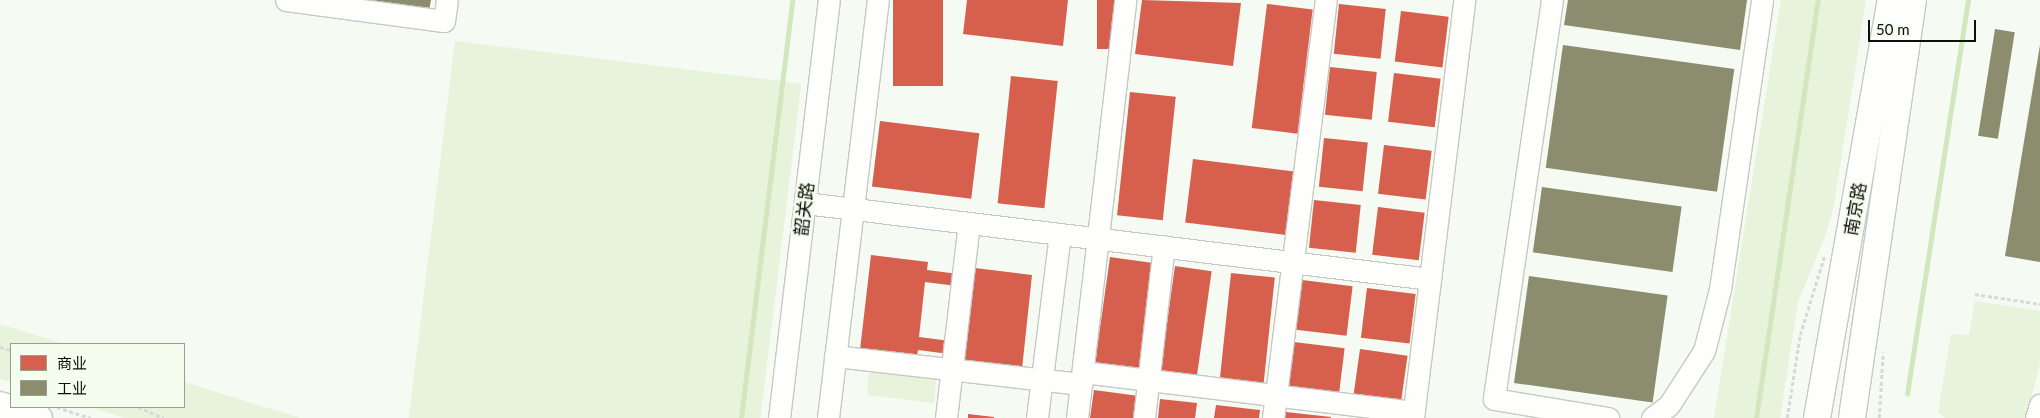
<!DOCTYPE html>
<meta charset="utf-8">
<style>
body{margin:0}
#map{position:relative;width:2040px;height:418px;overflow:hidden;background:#f5faf2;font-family:Lato,"Noto Sans SC",sans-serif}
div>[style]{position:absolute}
.green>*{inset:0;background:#e7f3db;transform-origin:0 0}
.shops>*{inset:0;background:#d6604d;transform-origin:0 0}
.industry>*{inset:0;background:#8c8c6e;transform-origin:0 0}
.stream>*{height:4.5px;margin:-2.25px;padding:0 2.25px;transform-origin:2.25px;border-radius:2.25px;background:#d3e7be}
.path>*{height:2.5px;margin-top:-1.25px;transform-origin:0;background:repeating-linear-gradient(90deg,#d8dad7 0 4px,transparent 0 6.5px)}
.roads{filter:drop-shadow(1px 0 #c6c9c3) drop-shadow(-1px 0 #c6c9c3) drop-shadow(0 1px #c6c9c3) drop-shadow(0 -1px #c6c9c3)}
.minor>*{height:21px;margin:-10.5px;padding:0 10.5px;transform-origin:10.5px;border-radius:10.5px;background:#fefefd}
.major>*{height:26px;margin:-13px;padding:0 13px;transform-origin:13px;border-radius:13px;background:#fefefd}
span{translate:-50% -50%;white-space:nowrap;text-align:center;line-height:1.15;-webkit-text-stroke:5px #f5fdee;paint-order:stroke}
.street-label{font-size:18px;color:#0e100c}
.legend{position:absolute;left:10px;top:343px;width:175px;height:65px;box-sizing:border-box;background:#f5fdee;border:1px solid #999e94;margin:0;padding:6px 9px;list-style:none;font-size:15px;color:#0e100c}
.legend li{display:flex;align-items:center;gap:10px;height:25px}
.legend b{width:25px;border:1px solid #999e94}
.scale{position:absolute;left:1868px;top:20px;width:108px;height:22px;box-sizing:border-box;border:2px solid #0e100c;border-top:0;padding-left:6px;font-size:15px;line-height:18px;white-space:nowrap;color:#0e100c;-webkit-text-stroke:4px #f5fdee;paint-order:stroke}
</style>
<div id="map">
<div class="green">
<i style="clip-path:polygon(1781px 0,1866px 0,1834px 205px,1825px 237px,1798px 302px,1780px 418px,1714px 418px)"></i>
<i style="left:455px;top:41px;width:349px;height:380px;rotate:7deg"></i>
<i style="clip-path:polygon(1975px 301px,2040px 311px,2040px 363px,2026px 418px,1945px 418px,1938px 412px,1951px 334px,1969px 335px)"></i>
<i style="clip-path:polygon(0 324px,64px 344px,11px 344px,11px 382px,0 379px)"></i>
<i style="clip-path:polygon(873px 369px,934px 377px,936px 379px,934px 403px,867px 395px,868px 376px)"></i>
<i style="clip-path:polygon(184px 382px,300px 418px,125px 418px,89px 407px,184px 407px)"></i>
</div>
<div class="shops">
<i style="left:893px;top:0;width:50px;height:86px"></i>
<i style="clip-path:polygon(967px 0,1068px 0,1063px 46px,963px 34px)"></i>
<i style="left:1097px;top:0;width:25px;height:49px"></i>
<i style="clip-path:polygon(1142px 0,1241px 3px,1233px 66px,1135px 54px)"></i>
<i style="left:1267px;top:4px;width:46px;height:125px;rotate:7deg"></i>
<i style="left:1339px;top:4px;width:47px;height:50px;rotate:6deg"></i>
<i style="left:1401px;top:11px;width:48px;height:51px;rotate:7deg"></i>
<i style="left:1330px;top:67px;width:47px;height:48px;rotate:6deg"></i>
<i style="left:1394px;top:73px;width:47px;height:49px;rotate:7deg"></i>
<i style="left:1011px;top:76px;width:47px;height:128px;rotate:6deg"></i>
<i style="left:1130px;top:92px;width:46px;height:124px;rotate:6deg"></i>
<i style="left:880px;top:121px;width:100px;height:66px;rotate:7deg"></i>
<i style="left:1324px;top:138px;width:44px;height:49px;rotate:6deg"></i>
<i style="left:1384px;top:145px;width:48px;height:49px;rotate:7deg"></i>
<i style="left:1193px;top:159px;width:102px;height:64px;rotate:7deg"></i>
<i style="left:1314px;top:200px;width:47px;height:48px;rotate:6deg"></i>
<i style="left:1378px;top:207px;width:47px;height:48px;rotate:7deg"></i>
<i style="clip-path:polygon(evenodd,871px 255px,928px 262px,927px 270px,974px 276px,975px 268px,1032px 275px,1022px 369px,964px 362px,965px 356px,918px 350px,917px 356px,860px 350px,871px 255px,925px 282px,972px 288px,966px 343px,919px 337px,925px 282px)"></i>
<i style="left:1110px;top:257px;width:45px;height:111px;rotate:8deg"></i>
<i style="left:1175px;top:266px;width:37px;height:110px;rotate:8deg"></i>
<i style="left:1231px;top:273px;width:44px;height:110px;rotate:6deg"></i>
<i style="left:1302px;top:280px;width:51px;height:50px;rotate:7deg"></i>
<i style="left:1367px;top:288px;width:49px;height:50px;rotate:7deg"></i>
<i style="left:1294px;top:342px;width:51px;height:51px;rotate:7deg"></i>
<i style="left:1360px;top:349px;width:48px;height:51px;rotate:8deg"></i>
<i style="clip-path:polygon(1094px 390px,1139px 396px,1136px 418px,1090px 418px)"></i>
<i style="clip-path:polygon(1160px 399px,1197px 403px,1195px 418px,1158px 418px)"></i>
<i style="clip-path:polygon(1216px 405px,1260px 410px,1259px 418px,1214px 418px)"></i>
<i style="clip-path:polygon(1286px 412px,1331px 417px,1331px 418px,1285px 418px)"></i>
<i style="clip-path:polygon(968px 414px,994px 417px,994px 418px,968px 418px)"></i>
</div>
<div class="industry">
<i style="clip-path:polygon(358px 0,431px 0,429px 11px)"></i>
<i style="clip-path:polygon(1568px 0,1747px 0,1740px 50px,1564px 25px)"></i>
<i style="left:1995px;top:29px;width:20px;height:108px;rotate:9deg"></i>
<i style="left:1563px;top:45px;width:173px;height:124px;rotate:8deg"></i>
<i style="clip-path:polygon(2040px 45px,2040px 262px,2005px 256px)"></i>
<i style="left:1542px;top:187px;width:141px;height:66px;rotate:8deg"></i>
<i style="left:1529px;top:276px;width:140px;height:108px;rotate:8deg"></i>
</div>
<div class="stream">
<i style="left:1907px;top:394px;width:399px;rotate:-81.2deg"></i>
<i style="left:741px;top:418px;width:421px;rotate:-83deg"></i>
<i style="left:1756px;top:418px;width:423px;rotate:-81.6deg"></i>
</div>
<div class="path">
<i style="left:1975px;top:294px;width:66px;rotate:8.7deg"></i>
<i style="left:0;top:347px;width:11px;rotate:15deg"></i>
<i style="left:57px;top:407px;width:36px;rotate:18deg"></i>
<i style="left:138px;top:407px;width:28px;rotate:23deg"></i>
<i style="left:1787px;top:418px;width:84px;rotate:-81.1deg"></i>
<i style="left:1800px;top:335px;width:82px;rotate:-72.9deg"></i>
<i style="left:1879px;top:418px;width:66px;rotate:-86.5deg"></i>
</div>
<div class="roads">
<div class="minor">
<i style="left:286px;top:0;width:159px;rotate:7.6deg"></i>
<i style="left:444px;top:21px;width:21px;rotate:-82deg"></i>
<i style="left:1552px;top:0;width:403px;rotate:98.3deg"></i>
<i style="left:1494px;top:399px;width:116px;rotate:9.5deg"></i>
<i style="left:805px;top:203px;width:630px;rotate:6.93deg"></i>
<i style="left:835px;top:356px;width:248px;rotate:6.5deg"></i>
<i style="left:1083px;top:372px;width:333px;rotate:6.9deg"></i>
<i style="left:779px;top:418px;width:421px;rotate:-83.2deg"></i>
<i style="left:828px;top:418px;width:421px;rotate:-83.2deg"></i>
<i style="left:946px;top:418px;width:196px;rotate:-83.3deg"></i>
<i style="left:1037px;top:418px;width:185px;rotate:-82.9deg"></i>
<i style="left:1077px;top:418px;width:421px;rotate:-83.4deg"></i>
<i style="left:1144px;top:418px;width:173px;rotate:-83.4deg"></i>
<i style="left:1273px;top:418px;width:421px;rotate:-82.8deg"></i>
<i style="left:1413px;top:418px;width:421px;rotate:-83deg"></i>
<i style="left:1652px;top:418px;width:21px;rotate:-37deg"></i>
<i style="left:1669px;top:405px;width:64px;rotate:-57.1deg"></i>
<i style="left:1704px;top:351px;width:64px;rotate:-75.5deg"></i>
<i style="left:1720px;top:289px;width:292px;rotate:-81.7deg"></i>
<i style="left:2036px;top:418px;width:14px;rotate:-73deg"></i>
</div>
<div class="major">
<i style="left:0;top:405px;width:41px;rotate:18.4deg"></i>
<i style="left:1817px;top:418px;width:424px;rotate:-80deg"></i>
<i style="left:1852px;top:418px;width:422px;rotate:-81.7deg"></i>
</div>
</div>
<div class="street-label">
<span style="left:804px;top:209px;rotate:-83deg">韶关路</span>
<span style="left:1855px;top:209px;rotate:-80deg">南京路</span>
</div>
<ul class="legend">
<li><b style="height:14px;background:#d6604d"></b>商业</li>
<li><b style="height:14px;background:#8c8c6e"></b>工业</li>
</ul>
<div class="scale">50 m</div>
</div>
